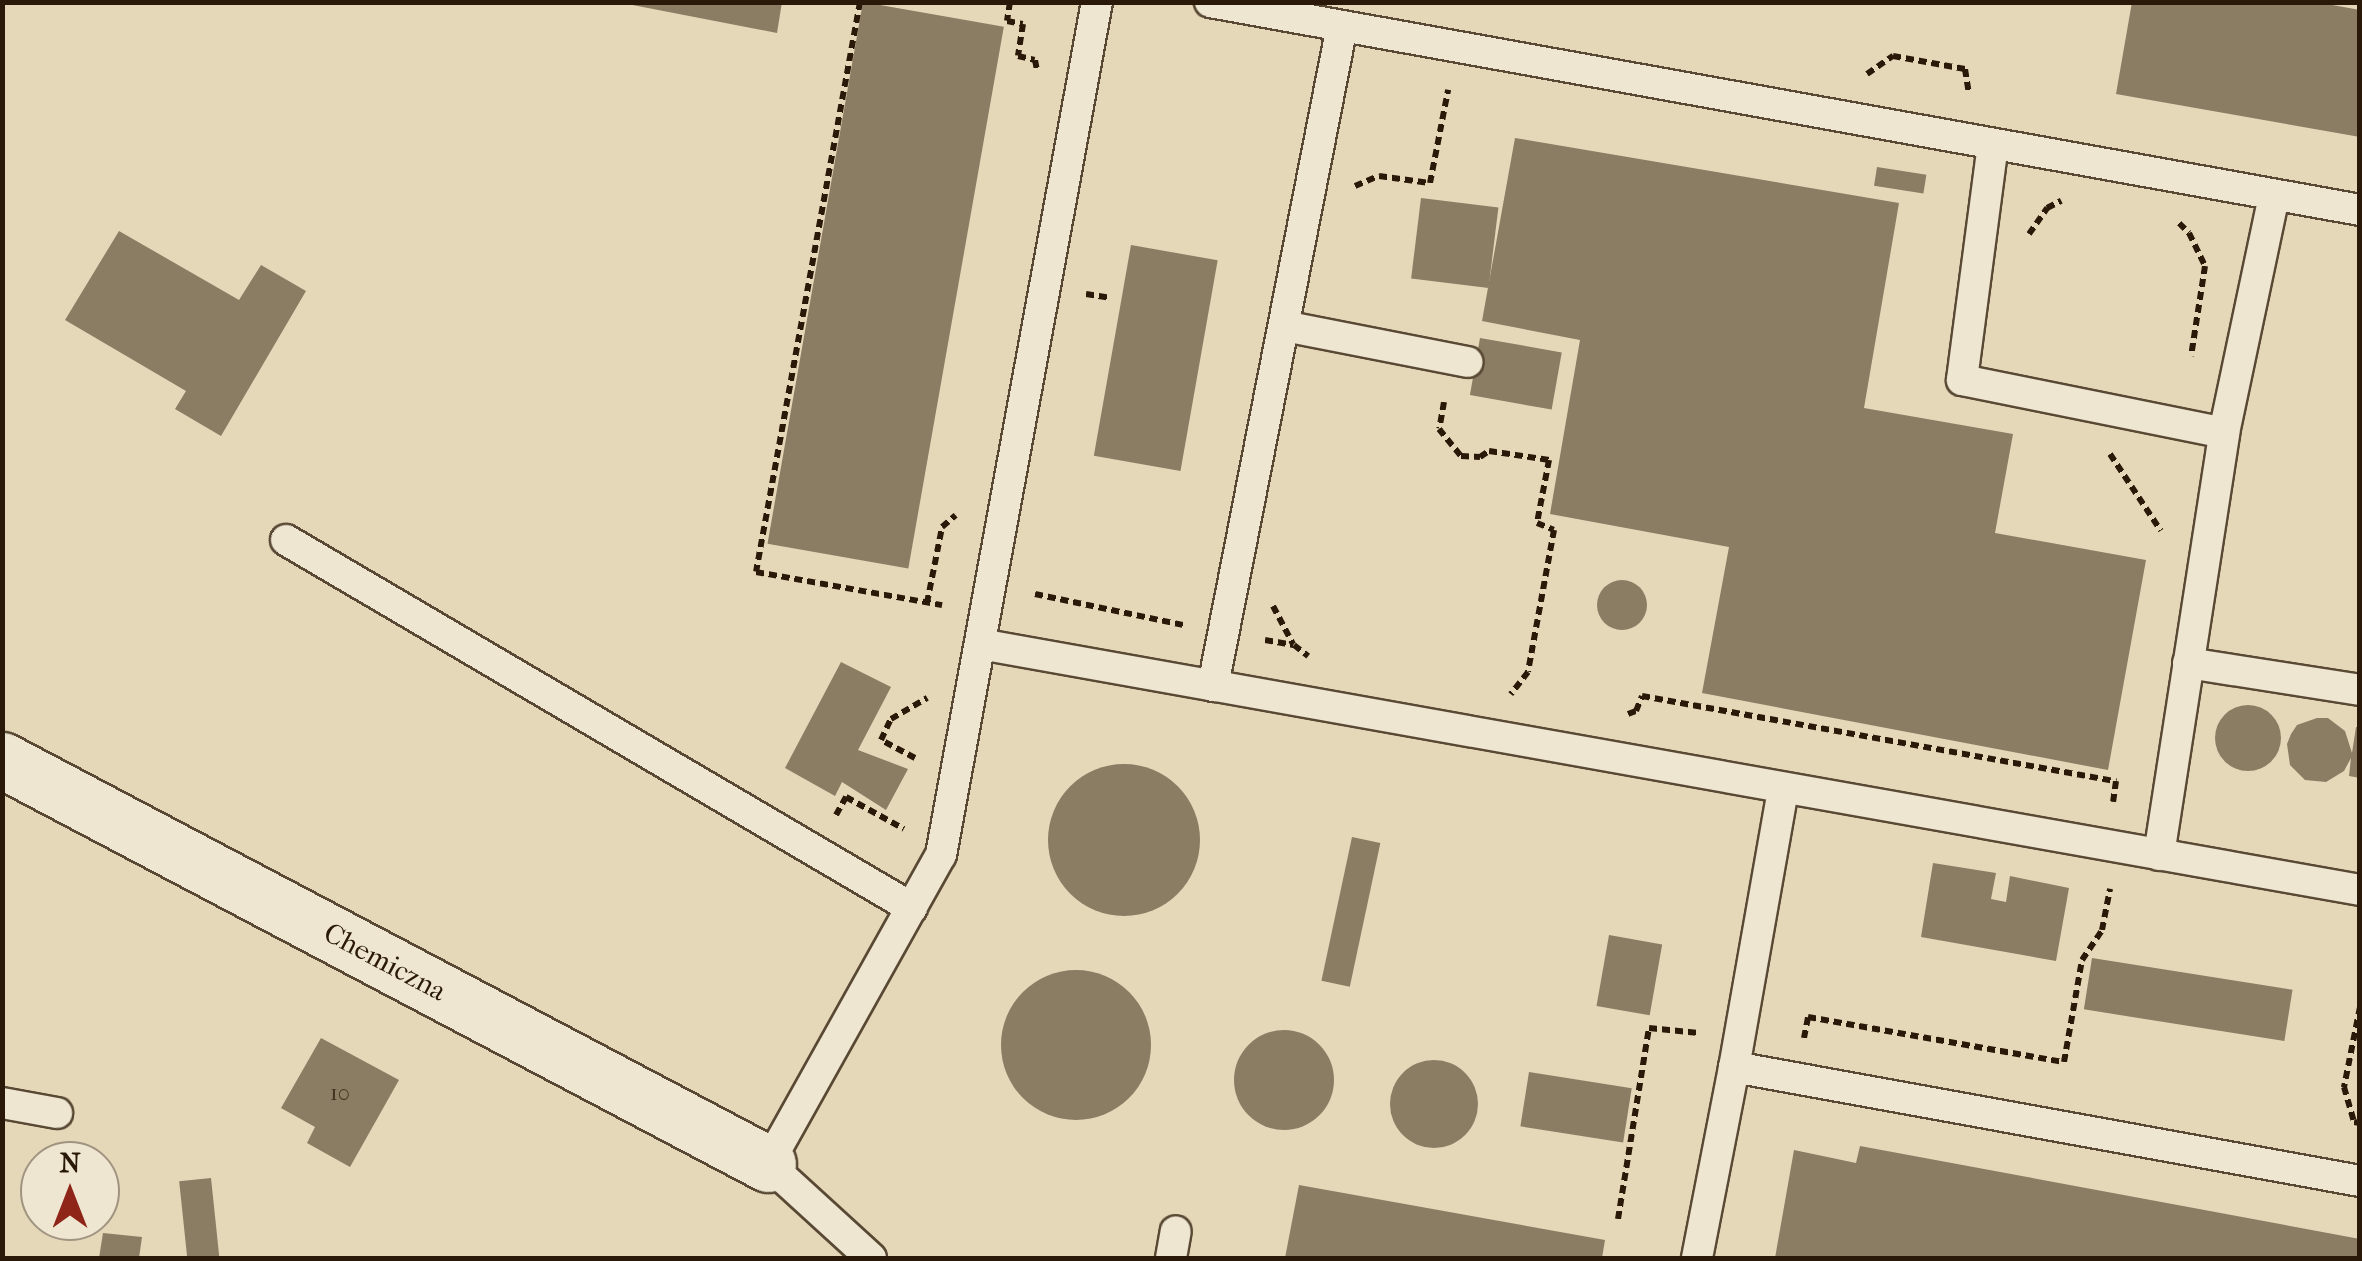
<!DOCTYPE html>
<style>
body{margin:0}
#map{position:relative;width:2362px;height:1261px;overflow:hidden;background:#e5d8b8;font-family:"IM FELL French Canon",serif}
div>[style]{position:absolute}
.building>*{inset:0;background:#8b7c64;transform-origin:0 0}
.round{border-radius:50%}
.path>*{height:6px;margin-top:-3px;transform-origin:0;background:repeating-linear-gradient(90deg,#2a1908 0 8px,transparent 0 13px)}
.roads{filter:drop-shadow(2px 0 #594934) drop-shadow(-2px 0 #594934) drop-shadow(0 2px #594934) drop-shadow(0 -2px #594934)}
.lane>*{height:30px;margin:-15px;padding:0 15px;transform-origin:15px;border-radius:15px;background:#eee6d1}
.street>*{height:55px;margin:-27.5px;padding:0 27.5px;transform-origin:27.5px;border-radius:27.5px;background:#eee6d1}
span{translate:-50% -50%;white-space:nowrap;text-align:center;line-height:1.15;-webkit-text-stroke:8px #eee6d1;paint-order:stroke}
.number-label{font-size:22px;color:#42321f}
.number-label span{-webkit-text-stroke-width:0}
.street-label{font-size:28px;color:#2a1908}
.frame{position:absolute;inset:0;border:5px solid #2a1908;pointer-events:none}
.north{position:absolute;left:20px;top:1141px;width:100px;height:100px;box-sizing:border-box;background:#eee6d1;border:2px solid #a09481;border-radius:50%;rotate:0deg;font-size:28px;font-weight:700;line-height:40px;text-align:center;color:#2a1908}
.north::after{content:'';display:block;margin:auto;width:35px;height:45px;background:#8f2418;clip-path:polygon(50% 0,100% 100%,50% 72%,0 100%)}
</style>
<div id="map">
<div class="building">
<i style="clip-path:polygon(617px 2px,782px 2px,777px 33px)"></i>
<i style="left:863px;top:2px;width:143px;height:550px;rotate:10deg"></i>
<i style="clip-path:polygon(2132px 2px,2316px 2px,2360px 10px,2360px 137px,2116px 94px)"></i>
<i style="clip-path:polygon(1515px 138px,1899px 203px,1864px 408px,2013px 434px,1995px 533px,2146px 560px,2108px 770px,1702px 693px,1729px 547px,1550px 514px,1580px 340px,1482px 321px)"></i>
<i style="left:1877px;top:167px;width:50px;height:19px;rotate:9deg"></i>
<i style="left:1421px;top:198px;width:78px;height:81px;rotate:7deg"></i>
<i style="clip-path:polygon(119px 231px,239px 300px,261px 265px,306px 291px,221px 436px,175px 409px,186px 391px,65px 320px)"></i>
<i style="left:1131px;top:245px;width:88px;height:214px;rotate:10deg"></i>
<i style="left:1480px;top:338px;width:83px;height:58px;rotate:10deg"></i>
<i class="round" style="left:1597px;top:580px;width:50px;height:50px"></i>
<i style="clip-path:polygon(841px 662px,891px 687px,858px 750px,908px 769px,886px 810px,842px 782px,835px 796px,785px 768px)"></i>
<i class="round" style="left:2215px;top:705px;width:66px;height:66px"></i>
<i style="clip-path:polygon(2317px 718px,2328px 718px,2345px 731px,2352px 753px,2356px 727px,2360px 727px,2360px 778px,2349px 776px,2351px 758px,2344px 771px,2326px 782px,2305px 780px,2290px 765px,2287px 744px,2291px 734px,2297px 725px)"></i>
<i class="round" style="left:1048px;top:764px;width:152px;height:152px"></i>
<i style="left:1352px;top:837px;width:29px;height:147px;rotate:12deg"></i>
<i style="clip-path:polygon(1933px 863px,1996px 873px,1991px 899px,2006px 902px,2010px 876px,2069px 888px,2056px 961px,1921px 937px)"></i>
<i style="left:1609px;top:935px;width:54px;height:72px;rotate:10deg"></i>
<i style="left:2092px;top:958px;width:203px;height:52px;rotate:9deg"></i>
<i class="round" style="left:1001px;top:970px;width:150px;height:150px"></i>
<i class="round" style="left:1234px;top:1030px;width:100px;height:100px"></i>
<i style="clip-path:polygon(321px 1038px,399px 1080px,350px 1167px,307px 1143px,315px 1127px,281px 1108px)"></i>
<i class="round" style="left:1390px;top:1060px;width:88px;height:88px"></i>
<i style="left:1529px;top:1072px;width:104px;height:55px;rotate:9deg"></i>
<i style="clip-path:polygon(1860px 1146px,2360px 1239px,2360px 1258px,1775px 1258px,1794px 1150px,1856px 1163px)"></i>
<i style="left:211px;top:1178px;width:81px;height:32px;rotate:84deg"></i>
<i style="clip-path:polygon(1299px 1185px,1605px 1240px,1602px 1258px,1285px 1258px)"></i>
<i style="clip-path:polygon(103px 1233px,142px 1237px,139px 1258px,99px 1258px)"></i>
</div>
<div class="path">
<i style="left:860px;top:2px;width:579px;rotate:100.34deg"></i>
<i style="left:756px;top:572px;width:189px;rotate:10.1deg"></i>
<i style="left:1010px;top:2px;width:19px;rotate:99deg"></i>
<i style="left:1007px;top:21px;width:16px;rotate:11deg"></i>
<i style="left:1023px;top:24px;width:32px;rotate:99deg"></i>
<i style="left:1018px;top:56px;width:17px;rotate:13deg"></i>
<i style="left:1035px;top:60px;width:10px;rotate:79deg"></i>
<i style="left:1867px;top:74px;width:32px;rotate:-35deg"></i>
<i style="left:1893px;top:56px;width:73px;rotate:10.2deg"></i>
<i style="left:1965px;top:69px;width:25px;rotate:81deg"></i>
<i style="left:1355px;top:186px;width:26px;rotate:-23deg"></i>
<i style="left:1379px;top:176px;width:51px;rotate:7.8deg"></i>
<i style="left:1430px;top:183px;width:95px;rotate:-79deg"></i>
<i style="left:2179px;top:223px;width:14px;rotate:45deg"></i>
<i style="left:2189px;top:233px;width:37px;rotate:64deg"></i>
<i style="left:2205px;top:266px;width:91px;rotate:98.8deg"></i>
<i style="left:2029px;top:234px;width:32px;rotate:-55deg"></i>
<i style="left:2047px;top:208px;width:16px;rotate:-27deg"></i>
<i style="left:1086px;top:294px;width:24px;rotate:9deg"></i>
<i style="left:1444px;top:402px;width:27px;rotate:100deg"></i>
<i style="left:1439px;top:429px;width:35px;rotate:51deg"></i>
<i style="left:1461px;top:456px;width:19px;rotate:3deg"></i>
<i style="left:1480px;top:457px;width:11px;rotate:-34deg"></i>
<i style="left:1489px;top:451px;width:61px;rotate:8.5deg"></i>
<i style="left:1549px;top:460px;width:64px;rotate:100.8deg"></i>
<i style="left:1537px;top:523px;width:18px;rotate:22deg"></i>
<i style="left:1554px;top:530px;width:144px;rotate:100.4deg"></i>
<i style="left:1528px;top:672px;width:28px;rotate:128deg"></i>
<i style="left:2110px;top:454px;width:92px;rotate:56.5deg"></i>
<i style="left:1035px;top:594px;width:152px;rotate:11.8deg"></i>
<i style="left:927px;top:603px;width:77px;rotate:-78.8deg"></i>
<i style="left:942px;top:527px;width:18px;rotate:-41deg"></i>
<i style="left:1273px;top:606px;width:43px;rotate:62.2deg"></i>
<i style="left:1265px;top:640px;width:29px;rotate:10deg"></i>
<i style="left:1294px;top:645px;width:18px;rotate:38deg"></i>
<i style="left:1628px;top:714px;width:9px;rotate:-21deg"></i>
<i style="left:1636px;top:711px;width:16px;rotate:-68deg"></i>
<i style="left:1642px;top:696px;width:482px;rotate:10.2deg"></i>
<i style="left:2116px;top:781px;width:21px;rotate:98deg"></i>
<i style="left:915px;top:758px;width:38px;rotate:-152deg"></i>
<i style="left:881px;top:740px;width:23px;rotate:-65deg"></i>
<i style="left:891px;top:719px;width:42px;rotate:-30.3deg"></i>
<i style="left:836px;top:815px;width:21px;rotate:-61deg"></i>
<i style="left:846px;top:797px;width:66px;rotate:28.9deg"></i>
<i style="left:2360px;top:1007px;width:82px;rotate:101.3deg"></i>
<i style="left:2344px;top:1087px;width:36px;rotate:74deg"></i>
<i style="left:2354px;top:1122px;width:6px;rotate:9deg"></i>
<i style="left:1804px;top:1038px;width:21px;rotate:-79deg"></i>
<i style="left:1808px;top:1017px;width:260px;rotate:10deg"></i>
<i style="left:2064px;top:1062px;width:104px;rotate:-80deg"></i>
<i style="left:2082px;top:960px;width:36px;rotate:-56deg"></i>
<i style="left:2102px;top:930px;width:42px;rotate:-79deg"></i>
<i style="left:1618px;top:1219px;width:193px;rotate:-80.8deg"></i>
<i style="left:1649px;top:1028px;width:50px;rotate:5.7deg"></i>
</div>
<div class="roads">
<div class="lane">
<i style="left:1210px;top:2px;width:1169px;rotate:10.25deg"></i>
<i style="left:1993px;top:144px;width:238px;rotate:97.5deg"></i>
<i style="left:1962px;top:380px;width:267px;rotate:11.4deg"></i>
<i style="left:2224px;top:433px;width:243px;rotate:-78.1deg"></i>
<i style="left:1284px;top:326px;width:187px;rotate:11.1deg"></i>
<i style="left:286px;top:540px;width:726px;rotate:30.45deg"></i>
<i style="left:980px;top:644px;width:1402px;rotate:10.11deg"></i>
<i style="left:2188px;top:663px;width:174px;rotate:8.9deg"></i>
<i style="left:1213px;top:686px;width:672px;rotate:-78.94deg"></i>
<i style="left:1783px;top:790px;width:281px;rotate:100deg"></i>
<i style="left:1734px;top:1067px;width:636px;rotate:10.32deg"></i>
<i style="left:2159px;top:855px;width:427px;rotate:-81.2deg"></i>
<i style="left:2px;top:1103px;width:56px;rotate:10.3deg"></i>
<i style="left:871px;top:1258px;width:139px;rotate:-137.6deg"></i>
<i style="left:768px;top:1164px;width:354px;rotate:-60.8deg"></i>
<i style="left:941px;top:855px;width:867px;rotate:-79.64deg"></i>
<i style="left:1171px;top:1258px;width:27px;rotate:-80deg"></i>
<i style="left:1697px;top:1258px;width:195px;rotate:-79deg"></i>
</div>
<div class="street">
<i style="left:2px;top:760px;width:866px;rotate:27.81deg"></i>
</div>
</div>
<div class="number-label">
<span style="left:340px;top:1094px">10</span>
</div>
<div class="street-label">
<span style="left:385px;top:962px;rotate:28deg">Chemiczna</span>
</div>
<div class="frame"></div>
<div class="north">N</div>
</div>
